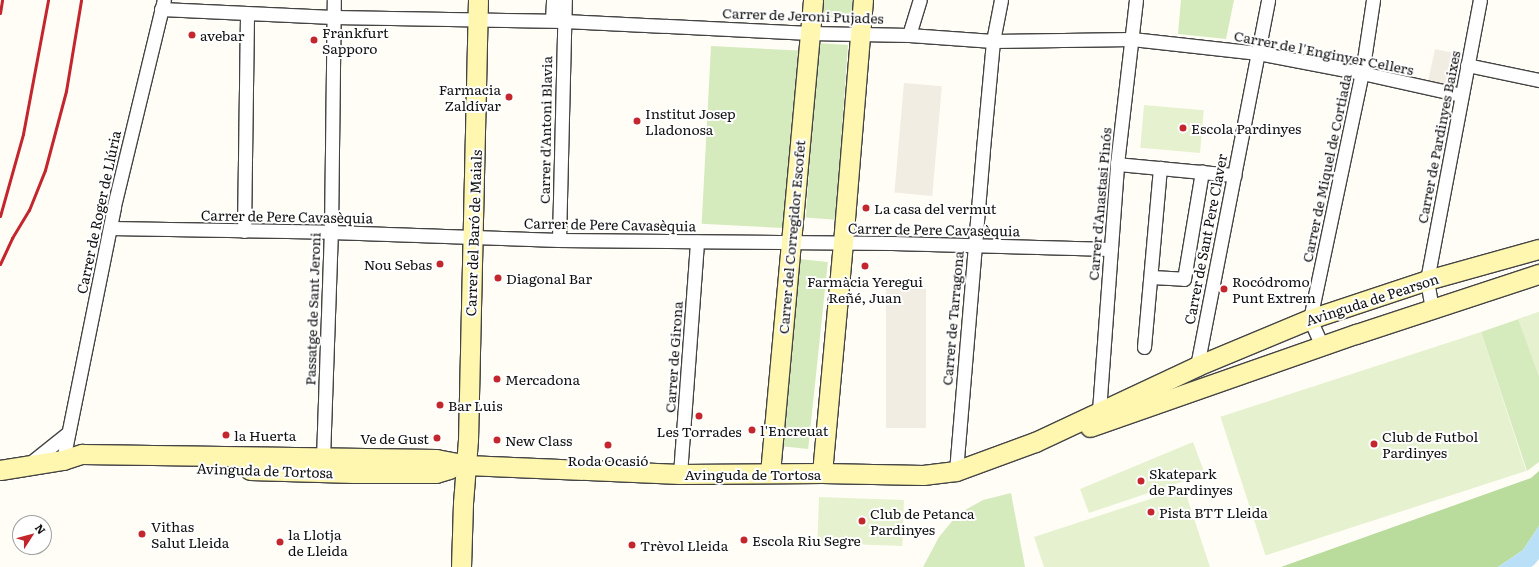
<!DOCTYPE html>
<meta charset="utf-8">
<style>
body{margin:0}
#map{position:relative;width:1539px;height:567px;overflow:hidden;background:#fffdf5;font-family:Literata,serif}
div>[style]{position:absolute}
.green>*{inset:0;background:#d5ebbd;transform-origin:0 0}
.forest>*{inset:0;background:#b9dc9c}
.pitch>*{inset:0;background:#e6f2cf;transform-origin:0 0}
.plaza>*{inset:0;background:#f1ede2;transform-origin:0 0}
.water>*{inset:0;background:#b9e0f7}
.roads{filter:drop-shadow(1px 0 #444) drop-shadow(-1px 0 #444) drop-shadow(0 1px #444) drop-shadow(0 -1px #444)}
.street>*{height:13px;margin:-6.5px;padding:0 6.5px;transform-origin:6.5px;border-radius:6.5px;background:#fff}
.secondary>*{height:19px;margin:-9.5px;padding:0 9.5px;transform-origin:9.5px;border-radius:9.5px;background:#fff6b0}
.rail>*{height:3px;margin:-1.5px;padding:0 1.5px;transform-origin:1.5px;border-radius:1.5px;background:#c4262e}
.dots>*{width:11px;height:11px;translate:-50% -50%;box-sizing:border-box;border:2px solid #fff;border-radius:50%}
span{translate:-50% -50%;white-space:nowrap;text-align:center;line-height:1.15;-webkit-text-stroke:4px #fff;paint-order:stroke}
.street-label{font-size:14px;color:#111}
.poi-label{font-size:14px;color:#111}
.left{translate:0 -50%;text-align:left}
.right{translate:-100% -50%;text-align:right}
.north{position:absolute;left:12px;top:515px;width:40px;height:40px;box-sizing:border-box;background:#fff;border:1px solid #a0a0a0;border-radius:50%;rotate:54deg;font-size:11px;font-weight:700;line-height:16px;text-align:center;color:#111}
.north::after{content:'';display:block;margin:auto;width:14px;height:18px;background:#c4262e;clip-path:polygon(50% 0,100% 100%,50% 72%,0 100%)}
</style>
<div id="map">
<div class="green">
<i style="clip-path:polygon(821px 0,853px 0,851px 20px,819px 15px)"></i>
<i style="clip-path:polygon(1181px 0,1234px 0,1226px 39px,1178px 34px)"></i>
<i style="left:818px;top:43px;width:30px;height:175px;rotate:4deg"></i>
<i style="left:711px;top:46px;width:88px;height:178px;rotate:3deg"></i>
<i style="left:799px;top:259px;width:29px;height:188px;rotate:6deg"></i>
<i style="clip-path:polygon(1539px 312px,1539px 462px,1527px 471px,1481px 332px)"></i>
<i style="clip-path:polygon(1011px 493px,1025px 567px,923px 567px,939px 537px,958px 514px,983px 500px)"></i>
</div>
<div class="forest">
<i style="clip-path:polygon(1539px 471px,1539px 526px,1523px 550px,1498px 567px,1281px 567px,1531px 478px)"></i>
</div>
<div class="pitch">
<i style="left:1144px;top:105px;width:60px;height:43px;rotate:5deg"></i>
<i style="clip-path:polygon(1539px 312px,1539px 377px,1518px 319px)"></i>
<i style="left:1481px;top:332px;width:146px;height:274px;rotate:72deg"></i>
<i style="clip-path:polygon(1193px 442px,1205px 474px,1089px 513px,1080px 489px)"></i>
<i style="clip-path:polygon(1184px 488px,1210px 567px,1044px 567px,1034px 537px)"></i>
<i style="left:819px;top:497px;width:85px;height:46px;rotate:2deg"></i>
</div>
<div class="plaza">
<i style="left:1435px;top:49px;width:30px;height:32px;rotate:12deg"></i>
<i style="left:904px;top:83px;width:38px;height:110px;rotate:5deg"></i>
<i style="left:886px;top:289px;width:40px;height:139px"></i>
</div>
<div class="water">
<i style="clip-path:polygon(1539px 526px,1539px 559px,1534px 565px,1531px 567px,1498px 567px,1523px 550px)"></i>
</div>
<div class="roads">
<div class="street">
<i style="left:161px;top:9px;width:172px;rotate:2.7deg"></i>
<i style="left:333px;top:17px;width:231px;rotate:1deg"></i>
<i style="left:564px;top:21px;width:246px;rotate:2.8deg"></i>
<i style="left:810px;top:33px;width:99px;rotate:1.2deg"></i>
<i style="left:909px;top:35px;width:84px;rotate:4.1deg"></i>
<i style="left:993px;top:41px;width:139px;rotate:-0.8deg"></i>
<i style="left:1132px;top:39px;width:127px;rotate:6.3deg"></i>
<i style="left:1258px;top:53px;width:106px;rotate:10.9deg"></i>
<i style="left:1362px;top:73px;width:101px;rotate:12.5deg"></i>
<i style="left:552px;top:20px;width:20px;rotate:-87deg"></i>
<i style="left:909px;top:35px;width:37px;rotate:-73deg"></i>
<i style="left:1467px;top:65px;width:74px;rotate:11.8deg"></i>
<i style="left:1117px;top:164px;width:118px;rotate:5.4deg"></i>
<i style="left:110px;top:228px;width:221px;rotate:1deg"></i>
<i style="left:331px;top:232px;width:228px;rotate:2deg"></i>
<i style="left:559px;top:240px;width:333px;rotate:0.5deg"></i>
<i style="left:892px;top:243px;width:219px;rotate:1.6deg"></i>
<i style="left:244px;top:231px;width:217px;rotate:-89.2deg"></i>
<i style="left:559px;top:240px;width:240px;rotate:-88.6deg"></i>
<i style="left:1151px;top:277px;width:33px;rotate:3deg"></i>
<i style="left:1184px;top:279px;width:109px;rotate:-80.5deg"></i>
<i style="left:1432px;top:309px;width:29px;rotate:-100deg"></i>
<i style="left:1427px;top:280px;width:285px;rotate:-79.3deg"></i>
<i style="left:1322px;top:346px;width:30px;rotate:-114deg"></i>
<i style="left:1310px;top:319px;width:251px;rotate:-78.1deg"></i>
<i style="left:1362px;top:73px;width:74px;rotate:-81.4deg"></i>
<i style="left:1144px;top:347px;width:180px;rotate:-84.9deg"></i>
<i style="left:1197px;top:366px;width:373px;rotate:-79deg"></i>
<i style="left:1099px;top:411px;width:248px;rotate:-85.8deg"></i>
<i style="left:1117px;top:164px;width:165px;rotate:-83.4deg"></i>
<i style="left:323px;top:458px;width:226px;rotate:-88deg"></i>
<i style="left:331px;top:232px;width:232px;rotate:-89.3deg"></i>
<i style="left:63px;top:460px;width:259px;rotate:-78.6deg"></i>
<i style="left:114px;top:206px;width:212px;rotate:-76.4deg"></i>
<i style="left:29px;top:464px;width:50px;rotate:-38.5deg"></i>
<i style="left:956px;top:471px;width:323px;rotate:-85.2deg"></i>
<i style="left:983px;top:149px;width:108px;rotate:-84.7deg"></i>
<i style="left:993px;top:41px;width:42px;rotate:-79deg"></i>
<i style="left:680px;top:474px;width:233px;rotate:-85.8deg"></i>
</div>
<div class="secondary">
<i style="left:1090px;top:427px;width:282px;rotate:-19.3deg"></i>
<i style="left:1356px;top:334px;width:193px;rotate:-18.2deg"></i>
<i style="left:0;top:470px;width:64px;rotate:-9deg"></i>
<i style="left:63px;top:460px;width:20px;rotate:-18deg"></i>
<i style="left:82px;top:454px;width:354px;rotate:0.8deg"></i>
<i style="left:436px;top:459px;width:31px;rotate:11deg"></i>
<i style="left:466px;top:465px;width:214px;rotate:2.4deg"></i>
<i style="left:680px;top:474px;width:142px;rotate:-0.4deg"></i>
<i style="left:822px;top:473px;width:101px;rotate:1.1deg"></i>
<i style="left:923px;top:475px;width:33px;rotate:-7deg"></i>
<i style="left:956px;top:471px;width:84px;rotate:-20.2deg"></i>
<i style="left:1035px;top:442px;width:179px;rotate:-25.1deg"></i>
<i style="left:1197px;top:366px;width:122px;rotate:-22.6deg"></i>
<i style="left:1310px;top:319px;width:123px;rotate:-18.4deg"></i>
<i style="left:1427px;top:280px;width:116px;rotate:-15.5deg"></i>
<i style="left:250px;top:470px;width:104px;rotate:1.7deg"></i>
<i style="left:354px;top:473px;width:82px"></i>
<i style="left:436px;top:473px;width:14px;rotate:-17deg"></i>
<i style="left:770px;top:473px;width:475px;rotate:-84.8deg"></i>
<i style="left:822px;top:473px;width:231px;rotate:-84.8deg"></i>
<i style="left:843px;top:243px;width:244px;rotate:-85.3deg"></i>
<i style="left:461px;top:567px;width:64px;rotate:-88.2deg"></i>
<i style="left:463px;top:503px;width:63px;rotate:-85.5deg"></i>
<i style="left:468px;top:440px;width:440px;rotate:-88.7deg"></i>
</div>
</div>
<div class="rail">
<i style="left:0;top:13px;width:13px;rotate:-81deg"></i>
<i style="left:0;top:216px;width:85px;rotate:-74.3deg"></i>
<i style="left:23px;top:134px;width:136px;rotate:-79.4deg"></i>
<i style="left:0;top:264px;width:29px;rotate:-65deg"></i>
<i style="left:12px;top:238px;width:33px;rotate:-59deg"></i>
<i style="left:29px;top:210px;width:43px;rotate:-68.2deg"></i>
<i style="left:45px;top:170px;width:82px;rotate:-75.1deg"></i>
<i style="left:66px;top:91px;width:92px;rotate:-80.6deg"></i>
</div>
<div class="dots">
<i style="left:192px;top:35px;background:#c4262e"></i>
<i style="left:314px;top:40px;background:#c4262e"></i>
<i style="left:509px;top:97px;background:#c4262e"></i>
<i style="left:637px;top:121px;background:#c4262e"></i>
<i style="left:1183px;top:128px;background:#c4262e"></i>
<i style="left:866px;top:208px;background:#c4262e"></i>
<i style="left:440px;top:264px;background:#c4262e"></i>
<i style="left:865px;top:266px;background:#c4262e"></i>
<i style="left:498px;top:278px;background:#c4262e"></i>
<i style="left:1224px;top:289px;background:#c4262e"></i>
<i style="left:497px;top:379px;background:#c4262e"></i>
<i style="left:440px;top:405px;background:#c4262e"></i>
<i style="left:699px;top:416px;background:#c4262e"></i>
<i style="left:752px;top:430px;background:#c4262e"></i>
<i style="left:226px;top:435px;background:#c4262e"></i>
<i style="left:437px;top:438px;background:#c4262e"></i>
<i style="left:497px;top:440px;background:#c4262e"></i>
<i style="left:1374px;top:444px;background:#c4262e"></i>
<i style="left:608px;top:445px;background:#c4262e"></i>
<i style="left:1141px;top:481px;background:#c4262e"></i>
<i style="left:1151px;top:512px;background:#c4262e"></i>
<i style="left:862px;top:521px;background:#c4262e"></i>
<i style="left:142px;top:534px;background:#c4262e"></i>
<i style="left:744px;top:540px;background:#c4262e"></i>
<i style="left:280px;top:542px;background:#c4262e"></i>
<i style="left:632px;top:545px;background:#c4262e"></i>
</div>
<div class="street-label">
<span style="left:803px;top:15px;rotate:2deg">Carrer de Jeroni Pujades</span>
<span style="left:1324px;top:52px;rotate:11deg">Carrer de l'Enginyer Cellers</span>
<span style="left:545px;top:130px;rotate:-89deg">Carrer d'Antoni Blavia</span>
<span style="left:1438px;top:137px;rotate:-79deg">Carrer de Pardinyes Baixes</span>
<span style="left:1326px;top:168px;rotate:-78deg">Carrer de Miquel de Cortiada</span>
<span style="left:1099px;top:204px;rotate:-85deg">Carrer d'Anastasi Pinós</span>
<span style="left:98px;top:212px;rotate:-78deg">Carrer de Roger de Llúria</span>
<span style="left:287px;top:216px;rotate:1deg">Carrer de Pere Cavasèquia</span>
<span style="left:610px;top:224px;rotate:1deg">Carrer de Pere Cavasèquia</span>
<span style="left:934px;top:229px;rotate:1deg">Carrer de Pere Cavasèquia</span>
<span style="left:473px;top:233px;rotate:-88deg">Carrer del Baró de Maials</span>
<span style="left:791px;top:237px;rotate:-85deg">Carrer del Corregidor Escofet</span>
<span style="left:1205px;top:239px;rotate:-79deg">Carrer de Sant Pere Claver</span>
<span style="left:1372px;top:299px;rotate:-18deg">Avinguda de Pearson</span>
<span style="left:312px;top:309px;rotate:-88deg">Passatge de Sant Jeroni</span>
<span style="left:952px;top:318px;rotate:-85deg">Carrer de Tarragona</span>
<span style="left:673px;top:357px;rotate:-86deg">Carrer de Girona</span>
<span style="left:265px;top:470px;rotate:2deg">Avinguda de Tortosa</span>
<span style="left:753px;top:474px">Avinguda de Tortosa</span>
</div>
<div class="poi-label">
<span class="left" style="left:322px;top:40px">Frankfurt<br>Sapporo</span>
<span class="left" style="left:200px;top:35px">avebar</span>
<span class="right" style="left:501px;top:97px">Farmacia<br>Zaldívar</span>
<span class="left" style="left:645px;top:121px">Institut Josep<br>Lladonosa</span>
<span class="left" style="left:1191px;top:128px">Escola Pardinyes</span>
<span class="left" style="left:874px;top:208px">La casa del vermut</span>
<span class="right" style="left:432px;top:264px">Nou Sebas</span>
<span class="left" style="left:506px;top:278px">Diagonal Bar</span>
<span style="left:865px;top:289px">Farmàcia Yeregui<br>Reñé, Juan</span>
<span class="left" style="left:1232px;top:289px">Rocódromo<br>Punt Extrem</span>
<span class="left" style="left:505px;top:379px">Mercadona</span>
<span class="left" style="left:448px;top:405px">Bar Luis</span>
<span class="left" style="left:760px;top:430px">l'Encreuat</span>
<span style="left:699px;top:431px">Les Torrades</span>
<span class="left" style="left:234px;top:435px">la Huerta</span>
<span class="left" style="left:1382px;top:444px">Club de Futbol<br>Pardinyes</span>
<span class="right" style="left:429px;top:438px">Ve de Gust</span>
<span class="left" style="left:505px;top:440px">New Class</span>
<span style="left:608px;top:460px">Roda Ocasió</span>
<span class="left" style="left:1149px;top:481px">Skatepark<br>de Pardinyes</span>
<span class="left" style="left:1159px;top:512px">Pista BTT Lleida</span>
<span class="left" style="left:870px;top:521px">Club de Petanca<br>Pardinyes</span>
<span class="left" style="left:151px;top:534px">Vithas<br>Salut Lleida</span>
<span class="left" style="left:288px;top:542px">la Llotja<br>de Lleida</span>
<span class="left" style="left:752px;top:540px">Escola Riu Segre</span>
<span class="left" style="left:640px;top:545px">Trèvol Lleida</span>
</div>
<div class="north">N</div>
</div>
